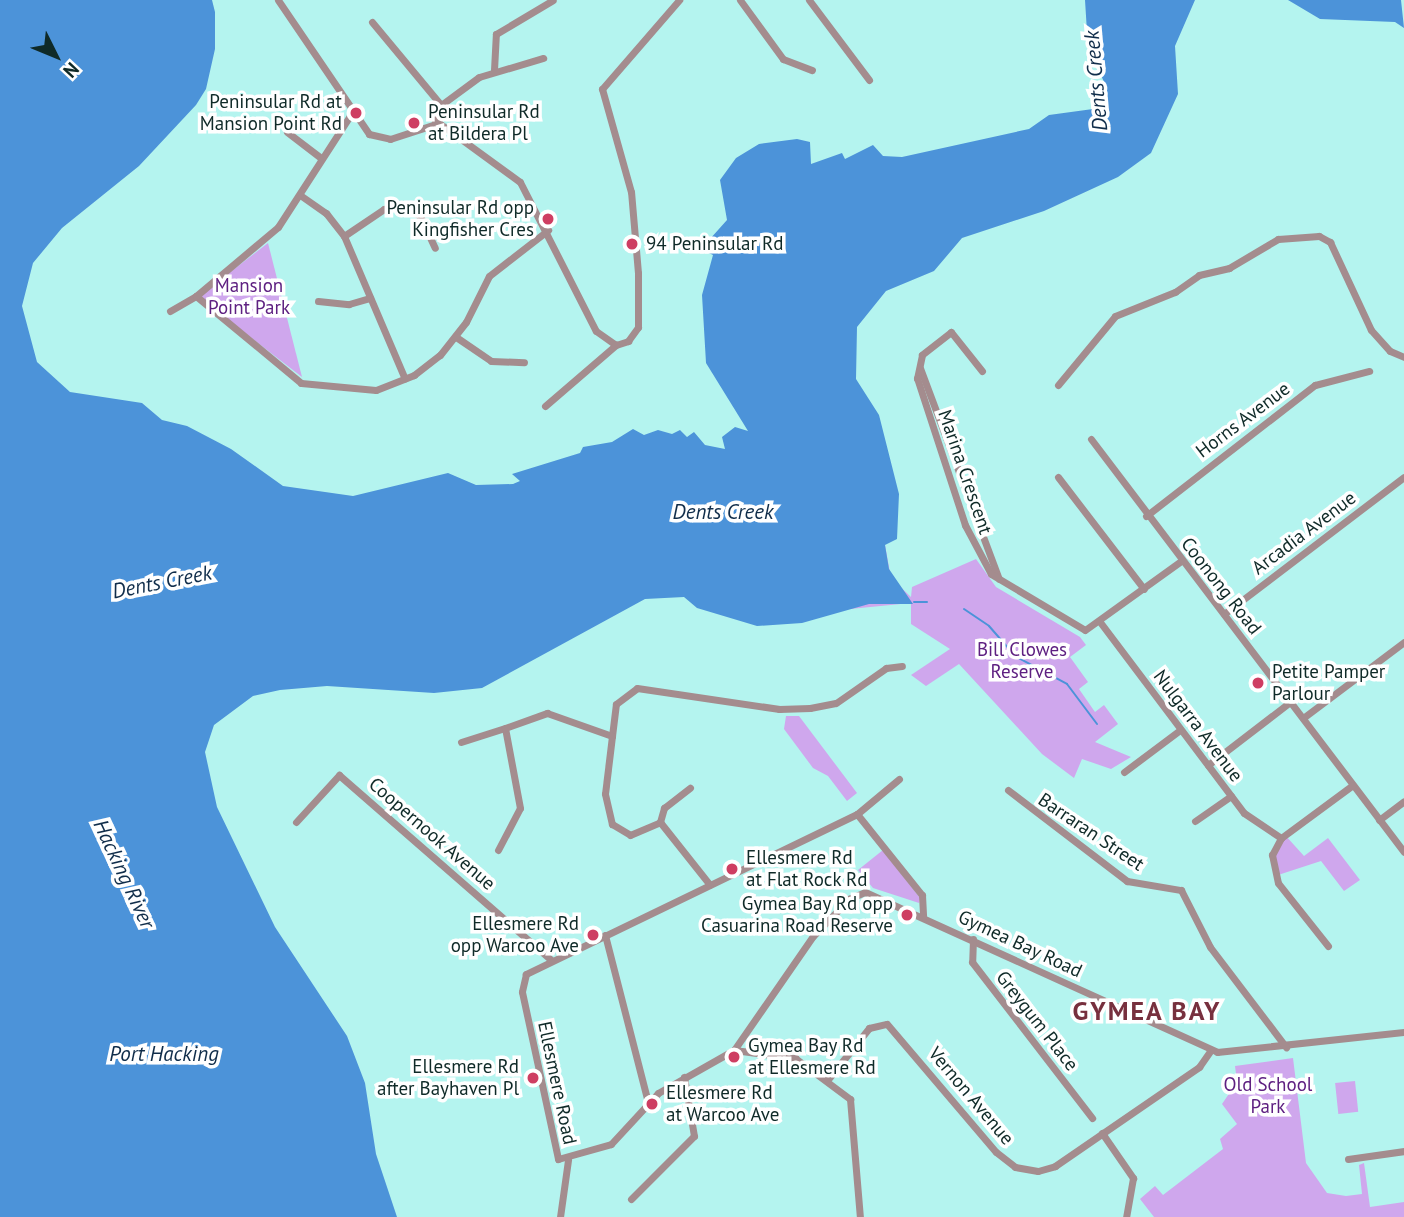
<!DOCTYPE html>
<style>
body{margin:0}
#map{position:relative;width:1404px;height:1217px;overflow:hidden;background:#b4f4ef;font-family:"PT Sans",sans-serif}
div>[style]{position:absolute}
.green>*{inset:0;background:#cfa7ed;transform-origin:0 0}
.water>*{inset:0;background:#4c93d9}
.stream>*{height:2px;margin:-1px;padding:0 1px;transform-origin:1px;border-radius:1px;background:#4c93d9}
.minor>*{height:7px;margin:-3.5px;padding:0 3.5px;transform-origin:3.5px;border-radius:3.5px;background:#a48c8e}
.dots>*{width:19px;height:19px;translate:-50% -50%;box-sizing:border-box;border:4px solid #fff;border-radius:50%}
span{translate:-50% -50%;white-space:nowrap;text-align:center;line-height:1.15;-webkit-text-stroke:7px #fff;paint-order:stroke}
.poi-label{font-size:19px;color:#0f2a28}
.right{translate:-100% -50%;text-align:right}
.left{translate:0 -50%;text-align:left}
.park-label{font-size:19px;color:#5e2081}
.street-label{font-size:19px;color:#0f2a28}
.water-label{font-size:21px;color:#102d4a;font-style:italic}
.district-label{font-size:26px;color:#77303e;font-weight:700;letter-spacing:2px}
.north{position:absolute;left:21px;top:21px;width:70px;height:70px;-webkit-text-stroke:5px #fff;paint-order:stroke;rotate:133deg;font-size:19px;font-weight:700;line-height:28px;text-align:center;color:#0f2a28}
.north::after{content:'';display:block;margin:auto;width:24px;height:32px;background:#0f2a28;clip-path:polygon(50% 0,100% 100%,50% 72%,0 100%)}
</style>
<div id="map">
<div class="green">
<i style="clip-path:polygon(268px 243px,302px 377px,198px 297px)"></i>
<i style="clip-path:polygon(885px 545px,891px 578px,911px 597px,912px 587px,976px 559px,996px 587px,1080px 637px,1086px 645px,1070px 657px,1088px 682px,1079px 689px,1095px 712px,1104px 705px,1118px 724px,1095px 742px,1131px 757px,1111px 769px,1082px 759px,1074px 778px,1042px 754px,959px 664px,926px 686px,911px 675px,950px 649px,911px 624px,911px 603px,850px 609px)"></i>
<i style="clip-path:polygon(786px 716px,799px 716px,857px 793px,847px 801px,828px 776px,813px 768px,784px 729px)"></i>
<i style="clip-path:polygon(1285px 835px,1304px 856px,1328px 838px,1360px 880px,1344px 891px,1321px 861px,1275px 876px,1272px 855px)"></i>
<i style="clip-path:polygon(883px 850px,920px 898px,919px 903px,873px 888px,858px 870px)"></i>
<i style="clip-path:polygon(1293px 1058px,1306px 1163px,1327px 1193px,1346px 1196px,1362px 1194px,1359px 1165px,1364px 1163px,1370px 1207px,1404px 1202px,1404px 1217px,1154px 1217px,1140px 1199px,1155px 1186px,1163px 1195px,1223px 1149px,1220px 1139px,1237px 1124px,1222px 1104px,1237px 1082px,1235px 1066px)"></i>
<i style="left:1355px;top:1081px;width:31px;height:20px;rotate:84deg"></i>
</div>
<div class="water">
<i style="clip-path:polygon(0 0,212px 0,215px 12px,215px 49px,206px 89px,196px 105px,139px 166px,62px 228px,33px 263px,22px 306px,37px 362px,70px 392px,142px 403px,162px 420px,187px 426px,231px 449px,283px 486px,353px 496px,448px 473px,476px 485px,513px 484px,520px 481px,512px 474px,580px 453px,583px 447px,612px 442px,633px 429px,644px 435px,658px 430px,672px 434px,680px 430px,687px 437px,694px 432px,705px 445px,725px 449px,722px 437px,735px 427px,748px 431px,706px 363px,702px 295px,713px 255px,701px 249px,727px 220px,720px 180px,736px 158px,759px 144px,797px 139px,810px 142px,811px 164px,842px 153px,845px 159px,873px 145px,883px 156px,902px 157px,1029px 129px,1049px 115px,1093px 109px,1106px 86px,1088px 48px,1085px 0,1195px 0,1175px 46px,1178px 94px,1151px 153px,1118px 177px,1044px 211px,962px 238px,934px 271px,886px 291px,857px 327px,856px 379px,879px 415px,899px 494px,897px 539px,885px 545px,889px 569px,913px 604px,869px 604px,802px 623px,757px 626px,697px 608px,684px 597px,645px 599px,482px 688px,434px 693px,327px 686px,280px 690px,253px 696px,214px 725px,205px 752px,217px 807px,275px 927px,347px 1036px,365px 1083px,376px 1154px,397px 1217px,0 1217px)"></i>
<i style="clip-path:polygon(1288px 0,1401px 0,1404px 28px,1395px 22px,1320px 19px)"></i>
</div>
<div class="stream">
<i style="left:914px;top:602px;width:13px"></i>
<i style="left:964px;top:609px;width:30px;rotate:34deg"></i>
<i style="left:989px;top:626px;width:40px;rotate:49deg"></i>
<i style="left:1015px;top:656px;width:59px;rotate:28.3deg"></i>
<i style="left:1067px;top:684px;width:50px;rotate:53.1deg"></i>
</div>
<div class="minor">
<i style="left:278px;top:0;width:162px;rotate:55.8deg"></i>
<i style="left:369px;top:134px;width:22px;rotate:13deg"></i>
<i style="left:390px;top:139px;width:52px;rotate:-18.1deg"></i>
<i style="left:439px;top:123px;width:100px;rotate:36.1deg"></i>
<i style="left:520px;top:182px;width:167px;rotate:63deg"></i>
<i style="left:596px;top:331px;width:24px;rotate:35deg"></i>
<i style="left:616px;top:345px;width:13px;rotate:-18deg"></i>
<i style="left:628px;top:341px;width:17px;rotate:-54deg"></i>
<i style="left:638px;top:327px;width:54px;rotate:-90deg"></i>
<i style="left:638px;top:273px;width:81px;rotate:-94.9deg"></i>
<i style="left:631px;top:192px;width:107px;rotate:-105.7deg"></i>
<i style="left:602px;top:89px;width:118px;rotate:-49.1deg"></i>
<i style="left:740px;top:0;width:73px;rotate:53.9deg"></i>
<i style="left:783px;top:59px;width:31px;rotate:21deg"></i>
<i style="left:809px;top:0;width:100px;rotate:53.1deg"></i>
<i style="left:372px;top:22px;width:108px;rotate:50.3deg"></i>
<i style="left:494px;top:70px;width:36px;rotate:-87deg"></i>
<i style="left:496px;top:34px;width:66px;rotate:-30.8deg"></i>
<i style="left:435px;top:122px;width:18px;rotate:-71deg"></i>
<i style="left:441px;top:105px;width:47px;rotate:-36.4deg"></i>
<i style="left:479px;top:77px;width:67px;rotate:-16.5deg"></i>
<i style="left:287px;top:132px;width:43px;rotate:37.4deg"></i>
<i style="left:300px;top:195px;width:32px;rotate:35deg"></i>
<i style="left:326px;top:213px;width:29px;rotate:52deg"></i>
<i style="left:344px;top:236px;width:155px;rotate:66.9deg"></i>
<i style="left:344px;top:236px;width:48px;rotate:-34deg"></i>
<i style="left:384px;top:209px;width:17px;rotate:-13deg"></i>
<i style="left:401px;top:205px;width:22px;rotate:30deg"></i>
<i style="left:420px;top:216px;width:35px;rotate:65deg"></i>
<i style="left:196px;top:296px;width:136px;rotate:39.6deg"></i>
<i style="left:301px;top:383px;width:75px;rotate:5.3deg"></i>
<i style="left:376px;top:390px;width:41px;rotate:-21.5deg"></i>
<i style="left:414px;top:375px;width:33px;rotate:-38deg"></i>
<i style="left:440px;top:355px;width:42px;rotate:-51.8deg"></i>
<i style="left:466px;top:322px;width:51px;rotate:-63.4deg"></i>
<i style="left:489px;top:276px;width:75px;rotate:-37.9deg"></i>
<i style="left:318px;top:301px;width:31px;rotate:6deg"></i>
<i style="left:349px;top:304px;width:22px;rotate:-16deg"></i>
<i style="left:170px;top:311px;width:30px;rotate:-30deg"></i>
<i style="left:196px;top:296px;width:107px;rotate:-40.1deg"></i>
<i style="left:278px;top:227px;width:135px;rotate:-57.1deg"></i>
<i style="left:456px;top:337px;width:42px;rotate:34.4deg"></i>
<i style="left:491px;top:361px;width:33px;rotate:2deg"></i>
<i style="left:920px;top:368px;width:225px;rotate:69.5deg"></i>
<i style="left:982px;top:371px;width:50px;rotate:-128.5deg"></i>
<i style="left:951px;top:332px;width:37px;rotate:142deg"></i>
<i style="left:922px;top:355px;width:24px;rotate:102deg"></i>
<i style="left:917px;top:378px;width:155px;rotate:71.9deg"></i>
<i style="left:965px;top:525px;width:55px;rotate:62deg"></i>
<i style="left:991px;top:574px;width:109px;rotate:30.8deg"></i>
<i style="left:1085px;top:630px;width:118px;rotate:-35.7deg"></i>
<i style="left:1058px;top:385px;width:89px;rotate:-50.4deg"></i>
<i style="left:1115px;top:316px;width:65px;rotate:-21.8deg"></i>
<i style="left:1175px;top:292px;width:29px;rotate:-35deg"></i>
<i style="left:1199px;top:275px;width:31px;rotate:-13deg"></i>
<i style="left:1229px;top:268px;width:57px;rotate:-30.6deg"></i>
<i style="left:1278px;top:239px;width:41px;rotate:-4.2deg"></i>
<i style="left:1319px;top:236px;width:13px;rotate:29deg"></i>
<i style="left:1330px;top:242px;width:97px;rotate:65deg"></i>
<i style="left:1371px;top:330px;width:28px;rotate:48deg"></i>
<i style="left:1390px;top:351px;width:15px;rotate:23deg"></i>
<i style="left:545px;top:406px;width:94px;rotate:-40.7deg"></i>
<i style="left:1091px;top:439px;width:518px;rotate:52.84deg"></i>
<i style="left:1058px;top:477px;width:141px;rotate:52.5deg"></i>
<i style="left:1146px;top:516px;width:214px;rotate:-37.8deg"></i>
<i style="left:1315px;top:385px;width:56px;rotate:-14.5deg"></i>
<i style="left:1224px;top:614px;width:226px;rotate:-37.3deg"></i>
<i style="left:1100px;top:622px;width:239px;rotate:53deg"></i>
<i style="left:1244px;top:813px;width:45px;rotate:34deg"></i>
<i style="left:1303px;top:718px;width:126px;rotate:-37deg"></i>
<i style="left:612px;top:736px;width:32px;rotate:-83deg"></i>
<i style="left:616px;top:704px;width:26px;rotate:-37deg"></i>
<i style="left:637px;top:688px;width:144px;rotate:8.4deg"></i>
<i style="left:779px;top:709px;width:31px;rotate:-2deg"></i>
<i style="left:810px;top:708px;width:26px;rotate:-11deg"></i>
<i style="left:836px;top:703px;width:61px;rotate:-35deg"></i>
<i style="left:886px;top:668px;width:16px;rotate:-7deg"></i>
<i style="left:461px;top:742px;width:46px;rotate:-17.7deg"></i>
<i style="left:1208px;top:765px;width:103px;rotate:-37.5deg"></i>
<i style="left:1124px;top:772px;width:70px;rotate:-36.9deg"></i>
<i style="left:899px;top:779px;width:55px;rotate:140.2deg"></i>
<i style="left:857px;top:814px;width:368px;rotate:154.2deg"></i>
<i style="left:526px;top:974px;width:18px;rotate:103deg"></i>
<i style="left:522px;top:992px;width:171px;rotate:77.8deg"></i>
<i style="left:558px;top:1159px;width:55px;rotate:-15.8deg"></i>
<i style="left:611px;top:1144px;width:69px;rotate:-47.3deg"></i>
<i style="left:658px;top:1093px;width:87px;rotate:-29.5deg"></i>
<i style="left:734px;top:1050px;width:139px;rotate:-55.3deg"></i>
<i style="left:813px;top:936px;width:52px;rotate:-45.8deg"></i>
<i style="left:849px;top:899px;width:17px;rotate:-24deg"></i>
<i style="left:865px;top:892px;width:387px;rotate:24.4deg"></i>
<i style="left:1217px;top:1052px;width:188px;rotate:-6.1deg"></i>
<i style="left:1008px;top:790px;width:150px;rotate:37.4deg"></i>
<i style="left:1127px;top:881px;width:55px;rotate:9.5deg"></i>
<i style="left:1181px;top:890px;width:64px;rotate:63deg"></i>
<i style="left:1210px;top:947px;width:126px;rotate:52.8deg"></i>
<i style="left:857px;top:814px;width:104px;rotate:51.3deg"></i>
<i style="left:922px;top:895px;width:21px;rotate:87deg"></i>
<i style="left:1379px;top:820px;width:31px;rotate:-37deg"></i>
<i style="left:1195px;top:821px;width:44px;rotate:-34.8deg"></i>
<i style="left:296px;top:822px;width:64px;rotate:-47.5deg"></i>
<i style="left:339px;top:775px;width:281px;rotate:41.1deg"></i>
<i style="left:660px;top:822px;width:15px;rotate:-74deg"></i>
<i style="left:664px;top:808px;width:33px;rotate:-38deg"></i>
<i style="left:498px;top:850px;width:47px;rotate:-62.4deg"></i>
<i style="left:520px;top:808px;width:81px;rotate:-100.6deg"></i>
<i style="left:505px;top:728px;width:45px;rotate:-19.7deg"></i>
<i style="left:547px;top:713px;width:69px;rotate:19.5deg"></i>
<i style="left:612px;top:736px;width:58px;rotate:96.9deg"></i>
<i style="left:605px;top:794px;width:31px;rotate:77deg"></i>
<i style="left:612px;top:824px;width:21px;rotate:31deg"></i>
<i style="left:630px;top:835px;width:33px;rotate:-23deg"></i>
<i style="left:660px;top:822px;width:80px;rotate:51.6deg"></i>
<i style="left:605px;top:935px;width:172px;rotate:75.6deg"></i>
<i style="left:973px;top:939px;width:23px;rotate:92deg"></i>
<i style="left:972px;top:962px;width:197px;rotate:52.4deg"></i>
<i style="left:1328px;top:946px;width:80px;rotate:-128.4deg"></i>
<i style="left:1278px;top:883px;width:29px;rotate:-102deg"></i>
<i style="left:1272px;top:855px;width:19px;rotate:-62deg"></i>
<i style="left:1281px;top:838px;width:89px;rotate:-36.4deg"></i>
<i style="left:734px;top:1050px;width:62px;rotate:7.5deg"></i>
<i style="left:795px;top:1058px;width:69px;rotate:36.7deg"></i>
<i style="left:850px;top:1099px;width:118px;rotate:85.2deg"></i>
<i style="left:829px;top:1078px;width:64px;rotate:-51.3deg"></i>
<i style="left:869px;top:1028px;width:18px;rotate:-13deg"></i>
<i style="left:887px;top:1024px;width:168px;rotate:49.6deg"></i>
<i style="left:996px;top:1152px;width:24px;rotate:38deg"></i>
<i style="left:1015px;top:1167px;width:23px;rotate:10deg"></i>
<i style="left:1038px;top:1171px;width:18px;rotate:-16deg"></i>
<i style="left:1055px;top:1166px;width:175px;rotate:-34.5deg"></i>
<i style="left:1199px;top:1067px;width:21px;rotate:-55deg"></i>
<i style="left:1102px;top:1133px;width:55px;rotate:55.4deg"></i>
<i style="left:1133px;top:1178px;width:40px;rotate:100deg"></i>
<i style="left:1348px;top:1159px;width:57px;rotate:-8.1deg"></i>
<i style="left:631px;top:1199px;width:89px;rotate:-45deg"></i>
<i style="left:694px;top:1136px;width:60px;rotate:-99.6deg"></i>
<i style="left:560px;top:1217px;width:58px;rotate:-82deg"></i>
</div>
<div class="dots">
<i style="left:356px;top:113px;background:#ce3e62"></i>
<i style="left:414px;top:123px;background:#ce3e62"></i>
<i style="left:548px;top:219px;background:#ce3e62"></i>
<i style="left:632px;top:244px;background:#ce3e62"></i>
<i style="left:1258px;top:683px;background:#ce3e62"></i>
<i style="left:732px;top:869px;background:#ce3e62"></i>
<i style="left:907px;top:915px;background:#ce3e62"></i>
<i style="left:593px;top:935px;background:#ce3e62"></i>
<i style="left:734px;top:1057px;background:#ce3e62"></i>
<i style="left:533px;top:1078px;background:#ce3e62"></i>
<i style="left:652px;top:1104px;background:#ce3e62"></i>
</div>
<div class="poi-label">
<span class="right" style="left:342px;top:113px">Peninsular Rd at<br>Mansion Point Rd</span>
<span class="left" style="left:428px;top:123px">Peninsular Rd<br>at Bildera Pl</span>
<span class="right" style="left:534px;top:219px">Peninsular Rd opp<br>Kingfisher Cres</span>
<span class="left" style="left:646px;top:244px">94 Peninsular Rd</span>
<span class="left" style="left:1272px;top:683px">Petite Pamper<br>Parlour</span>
<span class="left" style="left:746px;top:869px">Ellesmere Rd<br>at Flat Rock Rd</span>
<span class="right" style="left:893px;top:915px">Gymea Bay Rd opp<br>Casuarina Road Reserve</span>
<span class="right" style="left:579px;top:935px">Ellesmere Rd<br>opp Warcoo Ave</span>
<span class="left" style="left:748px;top:1057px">Gymea Bay Rd<br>at Ellesmere Rd</span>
<span class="right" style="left:519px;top:1078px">Ellesmere Rd<br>after Bayhaven Pl</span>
<span class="left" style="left:666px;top:1104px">Ellesmere Rd<br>at Warcoo Ave</span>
</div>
<div class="park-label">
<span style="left:249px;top:297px">Mansion<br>Point Park</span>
<span style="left:1022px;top:661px">Bill Clowes<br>Reserve</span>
<span style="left:1268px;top:1096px">Old School<br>Park</span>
</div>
<div class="street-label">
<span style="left:1243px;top:420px;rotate:-37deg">Horns Avenue</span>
<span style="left:965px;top:472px;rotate:71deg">Marina Crescent</span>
<span style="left:1304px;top:533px;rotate:-37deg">Arcadia Avenue</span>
<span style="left:1221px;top:586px;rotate:52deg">Coonong Road</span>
<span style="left:1198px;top:726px;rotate:53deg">Nulgarra Avenue</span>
<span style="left:1091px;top:832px;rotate:34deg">Barraran Street</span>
<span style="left:432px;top:834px;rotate:41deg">Coopernook Avenue</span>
<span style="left:1020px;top:944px;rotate:25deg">Gymea Bay Road</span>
<span style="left:1037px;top:1021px;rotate:52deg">Greygum Place</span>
<span style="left:557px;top:1083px;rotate:78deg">Ellesmere Road</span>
<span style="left:971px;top:1096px;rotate:50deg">Vernon Avenue</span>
</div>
<div class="water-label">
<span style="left:1096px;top:81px;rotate:-95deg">Dents Creek</span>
<span style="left:723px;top:512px">Dents Creek</span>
<span style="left:162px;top:582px;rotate:-11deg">Dents Creek</span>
<span style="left:124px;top:874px;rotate:65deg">Hacking River</span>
<span style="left:164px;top:1054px">Port Hacking</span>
</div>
<div class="district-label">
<span style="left:1147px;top:1011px">GYMEA BAY</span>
</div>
<div class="north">N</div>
</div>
